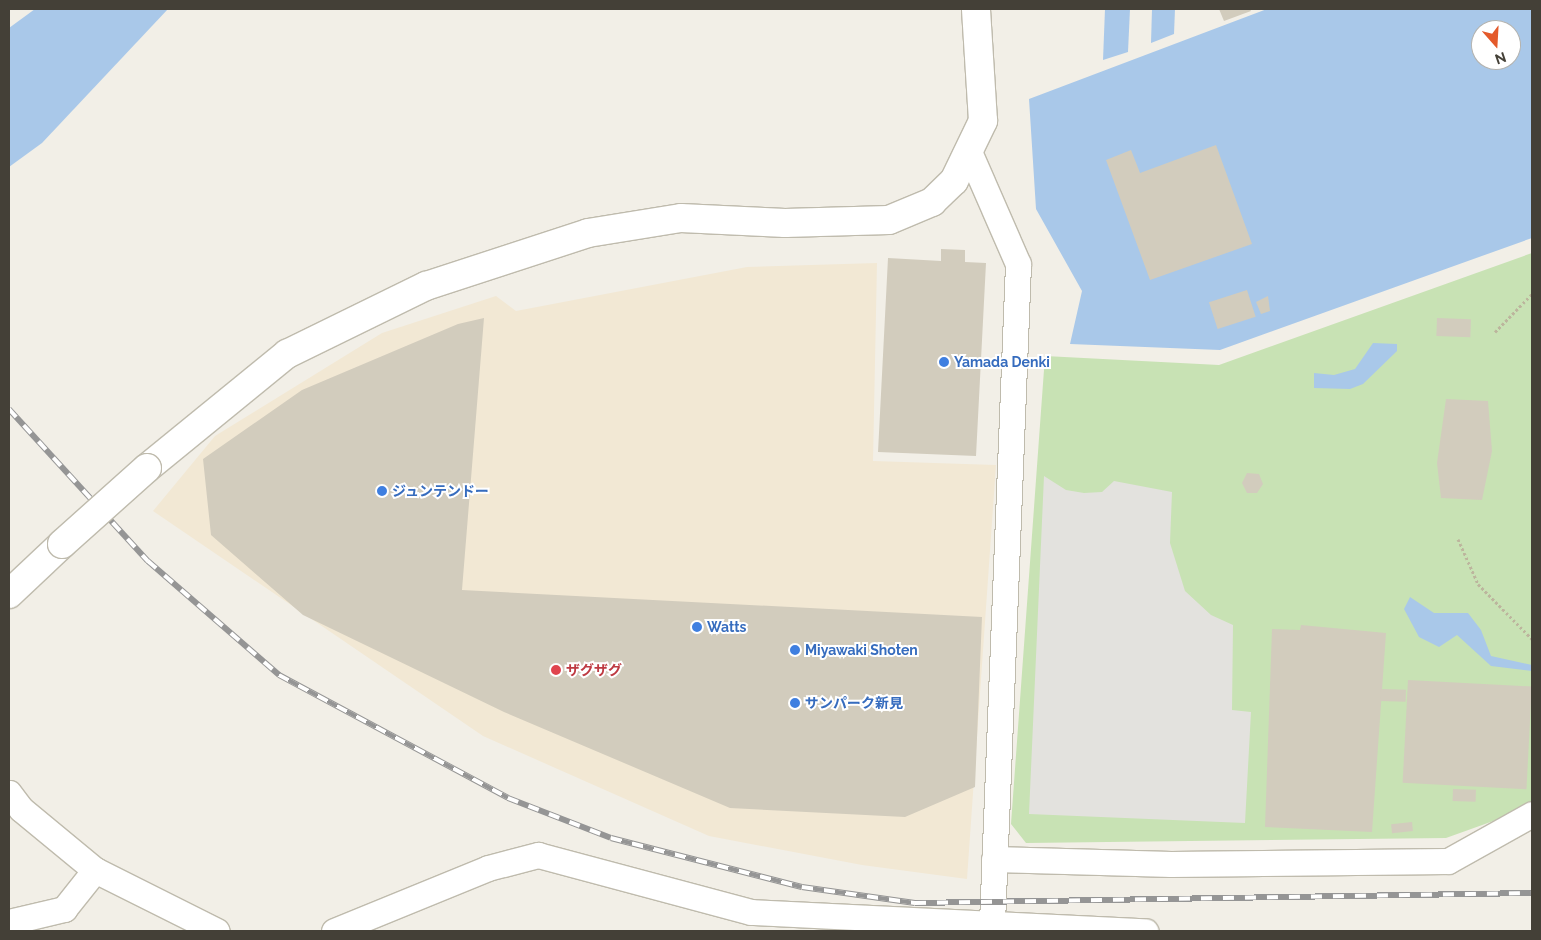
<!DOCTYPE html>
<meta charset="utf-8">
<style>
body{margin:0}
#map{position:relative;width:1541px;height:940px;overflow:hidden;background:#f2efe7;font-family:Raleway,"Noto Sans JP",sans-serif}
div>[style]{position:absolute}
.commercial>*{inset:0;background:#f2e8d4}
.green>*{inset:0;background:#c8e2b4}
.parking>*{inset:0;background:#e3e2de}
.water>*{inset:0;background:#a9c8e9}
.building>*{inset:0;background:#d2ccbd;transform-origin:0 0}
.path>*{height:3px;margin-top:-1.5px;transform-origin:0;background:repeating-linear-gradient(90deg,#bcb59d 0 2.5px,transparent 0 5px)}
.roads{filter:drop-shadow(1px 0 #bfbbad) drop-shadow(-1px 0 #bfbbad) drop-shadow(0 1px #bfbbad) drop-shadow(0 -1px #bfbbad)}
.minor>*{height:25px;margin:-12.5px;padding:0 12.5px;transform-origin:12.5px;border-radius:12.5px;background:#fff}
.tertiary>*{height:28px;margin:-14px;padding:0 14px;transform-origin:14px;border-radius:14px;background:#fff}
.rail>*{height:5.5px;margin-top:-2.75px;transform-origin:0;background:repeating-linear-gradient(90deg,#fff 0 11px,#959595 0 22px);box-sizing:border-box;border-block:1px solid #959595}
.bridges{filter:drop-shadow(1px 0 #bfbbad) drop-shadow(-1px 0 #bfbbad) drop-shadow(0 1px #bfbbad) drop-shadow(0 -1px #bfbbad)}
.tertiary-bridge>*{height:28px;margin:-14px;padding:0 14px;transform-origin:14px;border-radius:14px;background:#fff}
.dots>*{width:14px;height:14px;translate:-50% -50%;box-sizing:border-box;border:2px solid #fff;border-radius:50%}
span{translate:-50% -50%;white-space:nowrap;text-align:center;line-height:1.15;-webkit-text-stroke:4px #fff;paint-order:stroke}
.shop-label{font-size:14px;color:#366cbe;font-weight:700}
.left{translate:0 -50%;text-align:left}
.health-label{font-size:14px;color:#be3a42;font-weight:700}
.frame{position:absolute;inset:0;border:10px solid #444037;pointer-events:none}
.north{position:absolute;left:1471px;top:20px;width:50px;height:50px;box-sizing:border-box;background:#fff;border:1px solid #b4b3af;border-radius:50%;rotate:161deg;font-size:14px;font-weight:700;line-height:20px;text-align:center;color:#444037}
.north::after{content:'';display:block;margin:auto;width:18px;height:22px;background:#e45a2b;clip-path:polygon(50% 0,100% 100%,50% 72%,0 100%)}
</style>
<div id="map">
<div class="commercial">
<i style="clip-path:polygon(877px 263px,873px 461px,996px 465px,967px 879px,862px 865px,709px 836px,483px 736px,153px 511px,215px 436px,382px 333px,496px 296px,516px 311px,747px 267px)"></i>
</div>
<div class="green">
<i style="clip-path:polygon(1532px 253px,1532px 807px,1446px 838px,1026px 843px,1011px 824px,1045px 356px,1219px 365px)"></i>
</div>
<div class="parking">
<i style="clip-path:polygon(1044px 476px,1066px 490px,1084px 493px,1102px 492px,1114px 481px,1172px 492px,1170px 543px,1185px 591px,1211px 615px,1233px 625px,1232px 710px,1251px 712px,1245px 823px,1029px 814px)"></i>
</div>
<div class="water">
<i style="clip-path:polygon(35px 9px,168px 9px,42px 143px,9px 167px,9px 28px)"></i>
<i style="clip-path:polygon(1105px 9px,1130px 9px,1128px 52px,1103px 60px)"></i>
<i style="clip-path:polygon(1152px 9px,1175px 9px,1174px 34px,1151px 43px)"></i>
<i style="clip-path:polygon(evenodd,1267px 9px,1532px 9px,1532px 238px,1220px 350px,1070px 344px,1082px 291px,1036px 209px,1029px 99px,1267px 9px,1481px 30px,1511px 30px,1511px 60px,1481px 60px,1481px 30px)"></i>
<i style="clip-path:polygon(1373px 343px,1397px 344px,1397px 351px,1363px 384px,1350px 389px,1314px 388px,1314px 373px,1334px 375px,1355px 369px)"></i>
<i style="clip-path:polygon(1410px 597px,1434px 613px,1468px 613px,1481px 630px,1491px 656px,1532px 665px,1532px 671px,1491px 666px,1457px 635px,1439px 647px,1419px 637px,1404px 609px)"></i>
</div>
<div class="building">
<i style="clip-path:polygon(1219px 9px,1250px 9px,1251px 11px,1224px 21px)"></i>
<i style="clip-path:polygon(1216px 145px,1252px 244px,1150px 280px,1106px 160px,1131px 150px,1140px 173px)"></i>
<i style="clip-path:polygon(941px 249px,965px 250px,965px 262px,986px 263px,976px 456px,878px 452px,888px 258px,941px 261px)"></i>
<i style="left:1247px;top:290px;width:28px;height:40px;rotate:72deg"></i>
<i style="clip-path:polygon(1268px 296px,1270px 311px,1261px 314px,1256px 302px)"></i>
<i style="clip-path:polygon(484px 318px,462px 590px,982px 617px,975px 787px,905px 817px,730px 808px,504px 712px,303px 615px,211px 535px,203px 459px,302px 390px,458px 324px)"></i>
<i style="left:1437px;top:318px;width:34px;height:18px;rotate:2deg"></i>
<i style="clip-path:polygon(1446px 399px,1488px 401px,1492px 451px,1482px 500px,1441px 498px,1437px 463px)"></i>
<i style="clip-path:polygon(1247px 473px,1259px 474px,1263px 484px,1257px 493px,1247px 493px,1242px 483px)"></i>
<i style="clip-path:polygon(1301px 625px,1386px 633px,1372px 832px,1265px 827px,1272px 629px,1300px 630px)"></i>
<i style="left:1408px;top:680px;width:124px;height:103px;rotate:3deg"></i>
<i style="left:1381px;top:689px;width:25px;height:12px;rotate:2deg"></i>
<i style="left:1453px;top:789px;width:23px;height:12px;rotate:2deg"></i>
<i style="left:1412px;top:822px;width:9px;height:21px;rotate:84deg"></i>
</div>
<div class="path">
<i style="left:1495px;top:332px;width:53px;rotate:-45.8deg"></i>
<i style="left:1458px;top:539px;width:49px;rotate:66deg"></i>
<i style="left:1478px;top:584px;width:77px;rotate:45.5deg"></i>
</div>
<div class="roads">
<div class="minor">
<i style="left:970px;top:154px;width:120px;rotate:66.4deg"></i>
<i style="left:1018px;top:264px;width:661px;rotate:92.26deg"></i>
<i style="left:9px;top:793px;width:20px;rotate:53deg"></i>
<i style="left:21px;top:809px;width:96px;rotate:39.5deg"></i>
<i style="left:95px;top:870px;width:136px;rotate:26.6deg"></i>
<i style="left:994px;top:859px;width:177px;rotate:1.6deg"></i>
<i style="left:1171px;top:864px;width:277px;rotate:-0.6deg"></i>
<i style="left:1448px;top:861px;width:96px;rotate:-29.2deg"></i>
<i style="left:9px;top:922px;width:57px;rotate:-13.3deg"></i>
<i style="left:64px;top:909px;width:50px;rotate:-51.5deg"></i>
<i style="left:334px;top:931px;width:166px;rotate:-22.2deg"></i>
<i style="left:488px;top:868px;width:52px;rotate:-14.6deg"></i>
<i style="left:538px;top:855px;width:220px;rotate:15deg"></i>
<i style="left:751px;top:912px;width:395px;rotate:2.8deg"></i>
</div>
<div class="tertiary">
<i style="left:147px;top:468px;width:181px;rotate:-39.2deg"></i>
<i style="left:287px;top:354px;width:155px;rotate:-26.1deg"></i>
<i style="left:426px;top:286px;width:170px;rotate:-18.1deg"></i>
<i style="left:588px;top:233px;width:94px;rotate:-9.2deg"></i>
<i style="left:681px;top:218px;width:104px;rotate:2.8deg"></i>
<i style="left:785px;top:223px;width:104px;rotate:-1.7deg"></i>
<i style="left:889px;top:220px;width:47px;rotate:-22.7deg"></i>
<i style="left:932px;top:202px;width:30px;rotate:-44deg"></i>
<i style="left:954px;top:181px;width:67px;rotate:-64.2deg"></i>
<i style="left:983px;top:121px;width:112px;rotate:-93.6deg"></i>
<i style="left:9px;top:594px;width:73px;rotate:-43.3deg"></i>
</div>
</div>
<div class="rail">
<i style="left:9px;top:409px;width:206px;rotate:47.6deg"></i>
<i style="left:148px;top:561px;width:174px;rotate:41deg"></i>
<i style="left:279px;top:675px;width:260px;rotate:28.2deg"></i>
<i style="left:508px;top:798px;width:110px;rotate:21.2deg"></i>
<i style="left:611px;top:838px;width:197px;rotate:14.4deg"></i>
<i style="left:802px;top:887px;width:114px;rotate:8.1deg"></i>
<i style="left:915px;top:903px;width:617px;rotate:-0.93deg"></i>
</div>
<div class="bridges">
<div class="tertiary-bridge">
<i style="left:62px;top:544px;width:114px;rotate:-41.8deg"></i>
</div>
</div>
<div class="dots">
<i style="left:944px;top:362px;background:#3f7fe0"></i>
<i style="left:382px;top:491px;background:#3f7fe0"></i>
<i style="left:697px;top:627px;background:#3f7fe0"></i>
<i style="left:795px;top:650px;background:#3f7fe0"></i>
<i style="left:556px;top:670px;background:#e0444e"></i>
<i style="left:795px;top:703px;background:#3f7fe0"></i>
</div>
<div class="shop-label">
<span class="left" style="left:954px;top:362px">Yamada Denki</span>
<span class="left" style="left:392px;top:491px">ジュンテンドー</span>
<span class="left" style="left:707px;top:627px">Watts</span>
<span class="left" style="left:805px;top:650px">Miyawaki Shoten</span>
<span class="left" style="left:805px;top:703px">サンパーク新見</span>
</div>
<div class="health-label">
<span class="left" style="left:566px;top:670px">ザグザグ</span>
</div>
<div class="frame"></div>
<div class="north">N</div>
</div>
